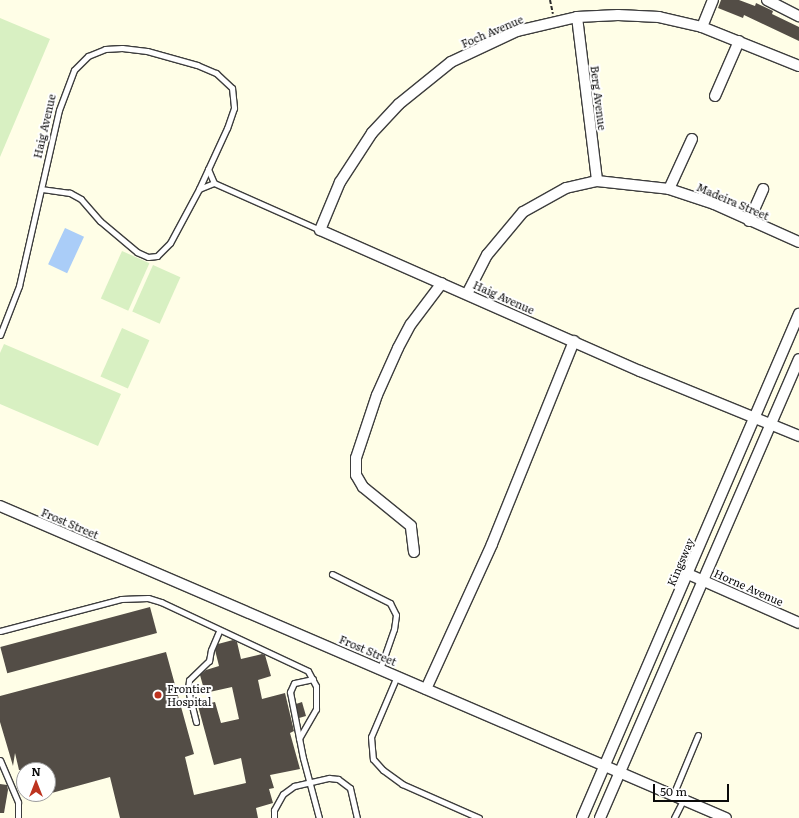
<!DOCTYPE html>
<style>
body{margin:0}
#map{position:relative;width:799px;height:818px;overflow:hidden;background:#fffee7;font-family:Literata,serif}
div>[style]{position:absolute}
.pitch>*{inset:0;background:#d8f0c2;transform-origin:0 0}
.water>*{inset:0;background:#aacdf8;transform-origin:0 0}
.building>*{inset:0;background:#534d46;transform-origin:0 0}
.path>*{height:2px;margin-top:-1px;transform-origin:0;background:repeating-linear-gradient(90deg,#2c2c2c 0 4px,transparent 0 6px)}
.roads{filter:drop-shadow(1px 0 #3d3d3d) drop-shadow(-1px 0 #3d3d3d) drop-shadow(0 1px #3d3d3d) drop-shadow(0 -1px #3d3d3d)}
.service>*{height:5px;margin:-2.5px;padding:0 2.5px;transform-origin:2.5px;border-radius:2.5px;background:#fff}
.minor>*{height:10px;margin:-5px;padding:0 5px;transform-origin:5px;border-radius:5px;background:#fff}
.dots>*{width:11px;height:11px;translate:-50% -50%;box-sizing:border-box;border:2px solid #fff;border-radius:50%}
span{translate:-50% -50%;white-space:nowrap;text-align:center;line-height:1.15;-webkit-text-stroke:4px #fff;paint-order:stroke}
.street-label{font-size:11px;color:#0a0a0a}
.poi-label{font-size:11px;color:#0a0a0a}
.left{translate:0 -50%;text-align:left}
.north{position:absolute;left:16px;top:762px;width:40px;height:40px;box-sizing:border-box;background:#fff;border:1px solid #9d9d9d;border-radius:50%;rotate:0deg;font-size:11px;font-weight:700;line-height:16px;text-align:center;color:#0a0a0a}
.north::after{content:'';display:block;margin:auto;width:14px;height:18px;background:#bd331f;clip-path:polygon(50% 0,100% 100%,50% 72%,0 100%)}
.scale{position:absolute;left:653px;top:784px;width:76px;height:18px;box-sizing:border-box;border:2px solid #0a0a0a;border-top:0;padding-left:5px;font-size:12px;line-height:14px;white-space:nowrap;color:#0a0a0a;-webkit-text-stroke:3px #fff;paint-order:stroke}
</style>
<div id="map">
<div class="pitch">
<i style="clip-path:polygon(0 18px,50px 39px,0 157px)"></i>
<i style="left:122px;top:251px;width:30px;height:52px;rotate:24deg"></i>
<i style="left:153px;top:265px;width:30px;height:51px;rotate:24deg"></i>
<i style="left:122px;top:328px;width:30px;height:53px;rotate:24deg"></i>
<i style="clip-path:polygon(4px 344px,121px 394px,98px 446px,0 404px,0 353px)"></i>
</div>
<div class="water">
<i style="left:65px;top:228px;width:21px;height:40px;rotate:25deg"></i>
</div>
<div class="building">
<i style="clip-path:polygon(721px 0,739px 0,755px 6px,756px 3px,773px 11px,772px 14px,799px 27px,799px 41px,744px 15px,743px 18px,718px 8px)"></i>
<i style="left:150px;top:607px;width:27px;height:155px;rotate:75deg"></i>
<i style="clip-path:polygon(233px 640px,237px 642px,241px 659px,262px 654px,265px 655px,271px 676px,258px 680px,262px 699px,285px 693px,294px 731px,290px 733px,300px 769px,270px 775px,274px 788px,269px 789px,273px 803px,256px 808px,258px 818px,120px 818px,110px 777px,48px 794px,48px 770px,19px 770px,15px 753px,13px 766px,0 722px,0 696px,166px 652px,194px 754px,185px 757px,194px 795px,246px 783px,241px 758px,214px 765px,198px 706px,215px 702px,221px 723px,239px 719px,232px 687px,205px 693px,200px 675px,206px 670px,219px 666px,215px 650px,218px 644px)"></i>
<i style="clip-path:polygon(302px 702px,306px 716px,299px 718px,296px 704px)"></i>
<i style="clip-path:polygon(0 784px,7px 785px,8px 790px,4px 813px,0 813px)"></i>
</div>
<div class="path">
<i style="left:550px;top:0;width:14px;rotate:78deg"></i>
</div>
<div class="roads">
<div class="service">
<i style="left:208px;top:169px;width:15px;rotate:67deg"></i>
<i style="left:214px;top:183px;width:116px;rotate:23.9deg"></i>
<i style="left:199px;top:189px;width:16px;rotate:-22deg"></i>
<i style="left:0;top:335px;width:53px;rotate:-68.8deg"></i>
<i style="left:19px;top:286px;width:180px;rotate:-77.2deg"></i>
<i style="left:59px;top:110px;width:43px;rotate:-69.4deg"></i>
<i style="left:74px;top:70px;width:20px;rotate:-45deg"></i>
<i style="left:88px;top:56px;width:18px;rotate:-22deg"></i>
<i style="left:105px;top:49px;width:17px;rotate:-3deg"></i>
<i style="left:122px;top:48px;width:25px;rotate:7deg"></i>
<i style="left:147px;top:51px;width:52px;rotate:15.6deg"></i>
<i style="left:197px;top:65px;width:21px;rotate:23deg"></i>
<i style="left:216px;top:73px;width:22px;rotate:43deg"></i>
<i style="left:232px;top:88px;width:20px;rotate:84deg"></i>
<i style="left:234px;top:108px;width:21px;rotate:109deg"></i>
<i style="left:227px;top:128px;width:67px;rotate:114.7deg"></i>
<i style="left:199px;top:189px;width:61px;rotate:118.2deg"></i>
<i style="left:170px;top:243px;width:18px;rotate:135deg"></i>
<i style="left:157px;top:256px;width:9px;rotate:174deg"></i>
<i style="left:148px;top:257px;width:12px;rotate:-156deg"></i>
<i style="left:137px;top:252px;width:48px;rotate:-140deg"></i>
<i style="left:100px;top:221px;width:29px;rotate:-131deg"></i>
<i style="left:81px;top:199px;width:13px;rotate:-151deg"></i>
<i style="left:70px;top:193px;width:28px;rotate:-172deg"></i>
<i style="left:332px;top:574px;width:65px;rotate:26.6deg"></i>
<i style="left:390px;top:603px;width:13px;rotate:63deg"></i>
<i style="left:396px;top:615px;width:14px;rotate:98deg"></i>
<i style="left:394px;top:629px;width:42px;rotate:109.3deg"></i>
<i style="left:0;top:631px;width:125px;rotate:-14.8deg"></i>
<i style="left:121px;top:599px;width:27px;rotate:-2deg"></i>
<i style="left:148px;top:598px;width:14px;rotate:17deg"></i>
<i style="left:161px;top:602px;width:162px;rotate:25.1deg"></i>
<i style="left:308px;top:671px;width:17px;rotate:62deg"></i>
<i style="left:316px;top:686px;width:23px;rotate:90deg"></i>
<i style="left:316px;top:709px;width:34px;rotate:120deg"></i>
<i style="left:397px;top:676px;width:66px;rotate:113.1deg"></i>
<i style="left:371px;top:737px;width:22px;rotate:85deg"></i>
<i style="left:373px;top:759px;width:15px;rotate:48deg"></i>
<i style="left:383px;top:770px;width:24px;rotate:36deg"></i>
<i style="left:402px;top:784px;width:84px;rotate:23.8deg"></i>
<i style="left:313px;top:679px;width:19px;rotate:168deg"></i>
<i style="left:294px;top:683px;width:10px;rotate:114deg"></i>
<i style="left:290px;top:692px;width:67px;rotate:78.9deg"></i>
<i style="left:303px;top:758px;width:62px;rotate:75.1deg"></i>
<i style="left:196px;top:722px;width:33px;rotate:-104deg"></i>
<i style="left:188px;top:690px;width:10px;rotate:-84deg"></i>
<i style="left:189px;top:680px;width:28px;rotate:-44deg"></i>
<i style="left:209px;top:661px;width:11px;rotate:-80deg"></i>
<i style="left:211px;top:650px;width:21px;rotate:-67deg"></i>
<i style="left:0;top:760px;width:46px;rotate:66.8deg"></i>
<i style="left:18px;top:802px;width:16px;rotate:90deg"></i>
<i style="left:673px;top:795px;width:65px;rotate:-67.4deg"></i>
<i style="left:274px;top:818px;width:8px;rotate:-90deg"></i>
<i style="left:274px;top:810px;width:18px;rotate:-61deg"></i>
<i style="left:283px;top:794px;width:14px;rotate:-36deg"></i>
<i style="left:294px;top:786px;width:36px;rotate:-13deg"></i>
<i style="left:329px;top:778px;width:9px;rotate:6deg"></i>
<i style="left:338px;top:779px;width:15px;rotate:37deg"></i>
<i style="left:350px;top:788px;width:31px;rotate:77deg"></i>
<i style="left:674px;top:818px;width:20px;rotate:-63deg"></i>
</div>
<div class="minor">
<i style="left:767px;top:0;width:36px;rotate:27deg"></i>
<i style="left:577px;top:17px;width:165px;rotate:83deg"></i>
<i style="left:702px;top:27px;width:29px;rotate:-68deg"></i>
<i style="left:799px;top:66px;width:105px;rotate:-158.1deg"></i>
<i style="left:702px;top:27px;width:44px;rotate:-166.9deg"></i>
<i style="left:659px;top:17px;width:41px;rotate:-177.2deg"></i>
<i style="left:618px;top:15px;width:41px;rotate:177.2deg"></i>
<i style="left:577px;top:17px;width:62px;rotate:166.9deg"></i>
<i style="left:517px;top:31px;width:73px;rotate:154.8deg"></i>
<i style="left:451px;top:62px;width:67px;rotate:141.1deg"></i>
<i style="left:399px;top:104px;width:40px;rotate:133deg"></i>
<i style="left:372px;top:133px;width:59px;rotate:123.1deg"></i>
<i style="left:340px;top:182px;width:52px;rotate:112.6deg"></i>
<i style="left:320px;top:230px;width:350px;rotate:23.8deg"></i>
<i style="left:640px;top:371px;width:172px;rotate:22.2deg"></i>
<i style="left:715px;top:96px;width:60px;rotate:-66.4deg"></i>
<i style="left:669px;top:189px;width:55px;rotate:-65.3deg"></i>
<i style="left:749px;top:221px;width:35px;rotate:-66deg"></i>
<i style="left:467px;top:294px;width:44px;rotate:-62.9deg"></i>
<i style="left:487px;top:255px;width:56px;rotate:-50.1deg"></i>
<i style="left:523px;top:212px;width:49px;rotate:-29.2deg"></i>
<i style="left:566px;top:188px;width:32px;rotate:-13deg"></i>
<i style="left:597px;top:181px;width:72px;rotate:6.3deg"></i>
<i style="left:669px;top:189px;width:47px;rotate:18.4deg"></i>
<i style="left:714px;top:204px;width:93px;rotate:24.1deg"></i>
<i style="left:0;top:506px;width:790px;rotate:23.26deg"></i>
<i style="left:414px;top:552px;width:26px;rotate:-97deg"></i>
<i style="left:411px;top:526px;width:62px;rotate:-140.9deg"></i>
<i style="left:363px;top:487px;width:14px;rotate:-120deg"></i>
<i style="left:356px;top:475px;width:17px;rotate:-90deg"></i>
<i style="left:356px;top:458px;width:66px;rotate:-71.6deg"></i>
<i style="left:377px;top:395px;width:51px;rotate:-65.9deg"></i>
<i style="left:398px;top:348px;width:27px;rotate:-62deg"></i>
<i style="left:411px;top:324px;width:51px;rotate:-52.9deg"></i>
<i style="left:688px;top:574px;width:121px;rotate:23.8deg"></i>
<i style="left:426px;top:689px;width:159px;rotate:-65.5deg"></i>
<i style="left:492px;top:544px;width:219px;rotate:-68deg"></i>
<i style="left:582px;top:818px;width:549px;rotate:-66.71deg"></i>
<i style="left:600px;top:818px;width:500px;rotate:-66.56deg"></i>
</div>
</div>
<div class="dots">
<i style="left:158px;top:695px;background:#bd331f"></i>
</div>
<div class="street-label">
<span style="left:492px;top:31px;rotate:-23deg">Foch Avenue</span>
<span style="left:599px;top:98px;rotate:83deg">Berg Avenue</span>
<span style="left:44px;top:126px;rotate:-77deg">Haig Avenue</span>
<span style="left:733px;top:201px;rotate:23deg">Madeira Street</span>
<span style="left:504px;top:297px;rotate:24deg">Haig Avenue</span>
<span style="left:70px;top:523px;rotate:23deg">Frost Street</span>
<span style="left:680px;top:562px;rotate:-67deg">Kingsway</span>
<span style="left:749px;top:587px;rotate:24deg">Horne Avenue</span>
<span style="left:368px;top:650px;rotate:23deg">Frost Street</span>
</div>
<div class="poi-label">
<span class="left" style="left:167px;top:695px">Frontier<br>Hospital</span>
</div>
<div class="north">N</div>
<div class="scale">50 m</div>
</div>
